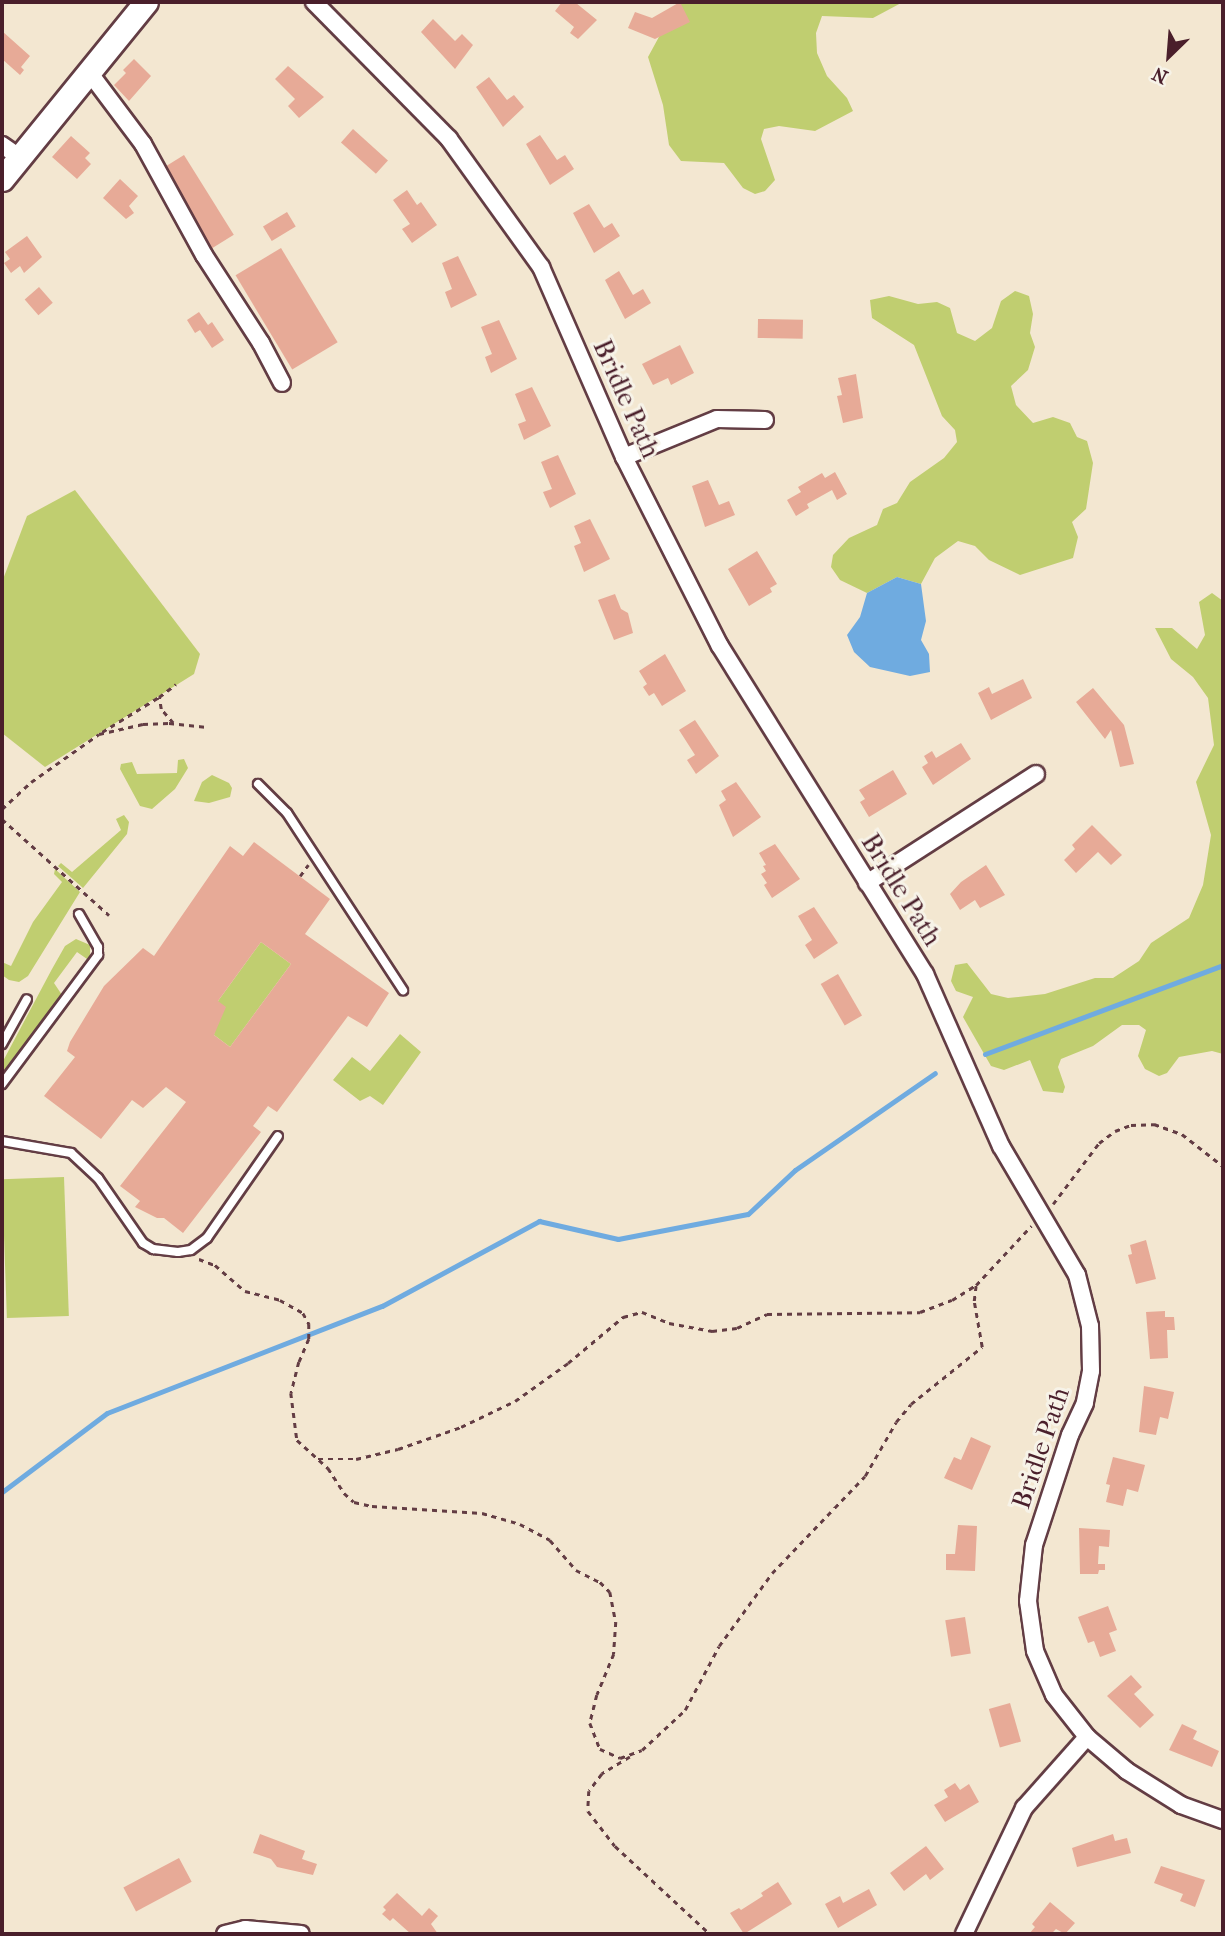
<!DOCTYPE html>
<style>
body{margin:0}
#map{position:relative;width:1225px;height:1936px;overflow:hidden;background:#f3e7d1;font-family:"IM FELL French Canon",serif}
div>[style]{position:absolute}
.green>*{inset:0;background:#c0ce70;transform-origin:0 0}
.water>*{inset:0;background:#6fabe0}
.stream>*{height:5px;margin:-2.5px;padding:0 2.5px;transform-origin:2.5px;border-radius:2.5px;background:#6fabe0}
.building>*{inset:0;background:#e7aa97;transform-origin:0 0}
.path>*{height:2.5px;margin-top:-1.25px;transform-origin:0;background:repeating-linear-gradient(90deg,#633d44 0 5px,transparent 0 10px)}
.roads{filter:drop-shadow(2px 0 #633d44) drop-shadow(-2px 0 #633d44) drop-shadow(0 2px #633d44) drop-shadow(0 -2px #633d44)}
.lane>*{height:8px;margin:-4px;padding:0 4px;transform-origin:4px;border-radius:4px;background:#fff}
.street>*{height:16px;margin:-8px;padding:0 8px;transform-origin:8px;border-radius:8px;background:#fff}
.secondary>*{height:23px;margin:-11.5px;padding:0 11.5px;transform-origin:11.5px;border-radius:11.5px;background:#fff}
span{translate:-50% -50%;white-space:nowrap;text-align:center;line-height:1.15;-webkit-text-stroke:6px #f7f3e8;paint-order:stroke}
.street-label{font-size:26px;color:#4a1f2b}
.frame{position:absolute;inset:0;border:4px solid #4a1f2b;pointer-events:none}
.north{position:absolute;left:1134px;top:21px;width:70px;height:70px;-webkit-text-stroke:5px #f7f3e8;paint-order:stroke;rotate:205deg;font-size:19px;font-weight:700;line-height:28px;text-align:center;color:#4a1f2b}
.north::after{content:'';display:block;margin:auto;width:24px;height:32px;background:#4a1f2b;clip-path:polygon(50% 0,100% 100%,50% 72%,0 100%)}
</style>
<div id="map">
<div class="green">
<i style="clip-path:polygon(678px 2px,903px 2px,873px 18px,822px 16px,816px 33px,817px 53px,827px 76px,847px 98px,853px 111px,815px 131px,779px 126px,764px 129px,761px 139px,775px 180px,765px 191px,755px 194px,743px 188px,724px 163px,681px 161px,669px 145px,663px 105px,648px 57px)"></i>
<i style="clip-path:polygon(1015px 291px,1029px 296px,1033px 314px,1030px 333px,1035px 347px,1028px 370px,1011px 386px,1016px 405px,1033px 423px,1053px 417px,1070px 423px,1077px 437px,1087px 441px,1093px 463px,1086px 509px,1072px 522px,1078px 537px,1073px 558px,1020px 575px,989px 560px,975px 546px,958px 541px,935px 558px,921px 584px,897px 577px,867px 593px,840px 580px,831px 567px,833px 555px,849px 538px,877px 525px,883px 509px,897px 503px,910px 482px,944px 458px,957px 442px,955px 430px,942px 416px,914px 345px,872px 318px,870px 300px,889px 296px,918px 304px,937px 302px,950px 308px,957px 333px,975px 341px,992px 328px,1001px 301px)"></i>
<i style="clip-path:polygon(75px 490px,200px 654px,194px 674px,45px 767px,2px 733px,2px 582px,27px 516px)"></i>
<i style="clip-path:polygon(1212px 593px,1223px 601px,1223px 1054px,1212px 1051px,1179px 1057px,1167px 1073px,1159px 1076px,1145px 1069px,1138px 1056px,1146px 1030px,1139px 1025px,1122px 1025px,1093px 1046px,1061px 1059px,1058px 1067px,1065px 1087px,1063px 1093px,1043px 1091px,1030px 1060px,1004px 1070px,991px 1066px,963px 1017px,973px 997px,956px 991px,951px 981px,955px 965px,967px 963px,991px 994px,1008px 998px,1045px 994px,1095px 978px,1113px 978px,1139px 961px,1151px 943px,1189px 918px,1203px 885px,1211px 835px,1196px 782px,1214px 745px,1208px 698px,1193px 677px,1171px 659px,1155px 628px,1172px 628px,1197px 649px,1205px 635px,1199px 602px)"></i>
<i style="clip-path:polygon(184px 759px,188px 768px,175px 789px,152px 809px,140px 806px,120px 769px,121px 764px,132px 762px,137px 774px,177px 773px,178px 760px)"></i>
<i style="clip-path:polygon(212px 775px,229px 783px,232px 788px,230px 797px,209px 803px,194px 801px,202px 782px)"></i>
<i style="clip-path:polygon(124px 815px,129px 822px,127px 834px,83px 888px,58px 866px,61px 863px,72px 872px,121px 830px,116px 819px)"></i>
<i style="clip-path:polygon(55px 869px,80px 892px,28px 976px,19px 982px,9px 980px,2px 975px,2px 962px,11px 966px,33px 922px,62px 882px,54px 874px)"></i>
<i style="clip-path:polygon(76px 939px,90px 945px,90px 956px,87px 959px,77px 952px,54px 983px,62px 995px,2px 1076px,2px 1063px,52px 969px,65px 946px)"></i>
<i style="clip-path:polygon(261px 942px,291px 964px,230px 1047px,214px 1035px,218px 1001px)"></i>
<i style="clip-path:polygon(400px 1034px,421px 1052px,383px 1105px,370px 1096px,360px 1101px,333px 1080px,352px 1057px,370px 1071px)"></i>
<i style="left:64px;top:1177px;width:139px;height:62px;rotate:88deg"></i>
</div>
<div class="water">
<i style="clip-path:polygon(897px 577px,921px 584px,926px 621px,921px 640px,929px 654px,930px 672px,910px 676px,870px 667px,854px 652px,847px 635px,860px 617px,867px 593px)"></i>
</div>
<div class="stream">
<i style="left:985px;top:1054px;width:254px;rotate:-20.5deg"></i>
<i style="left:2px;top:1492px;width:131px;rotate:-37deg"></i>
<i style="left:107px;top:1413px;width:295px;rotate:-21.3deg"></i>
<i style="left:382px;top:1306px;width:179px;rotate:-28.4deg"></i>
<i style="left:539px;top:1221px;width:81px;rotate:12.8deg"></i>
<i style="left:618px;top:1239px;width:132px;rotate:-10.9deg"></i>
<i style="left:748px;top:1214px;width:64px;rotate:-43.1deg"></i>
<i style="left:795px;top:1170px;width:170px;rotate:-34.7deg"></i>
</div>
<div class="building">
<i style="clip-path:polygon(562px 2px,576px 3px,597px 20px,578px 39px,570px 33px,574px 27px,555px 11px)"></i>
<i style="clip-path:polygon(680px 2px,690px 22px,655px 39px,628px 28px,635px 12px,652px 18px)"></i>
<i style="clip-path:polygon(433px 19px,455px 41px,462px 34px,473px 45px,455px 69px,421px 32px)"></i>
<i style="clip-path:polygon(2px 31px,30px 56px,21px 67px,24px 70px,20px 75px,2px 59px)"></i>
<i style="clip-path:polygon(134px 59px,151px 76px,129px 101px,114px 85px,126px 73px,123px 70px)"></i>
<i style="clip-path:polygon(288px 66px,324px 97px,299px 118px,288px 106px,295px 99px,275px 79px)"></i>
<i style="clip-path:polygon(489px 77px,507px 100px,514px 95px,524px 107px,503px 127px,476px 87px)"></i>
<i style="left:353px;top:129px;width:47px;height:18px;rotate:42deg"></i>
<i style="clip-path:polygon(540px 135px,557px 160px,565px 155px,574px 169px,550px 185px,526px 144px)"></i>
<i style="clip-path:polygon(71px 136px,90px 153px,85px 158px,91px 164px,77px 179px,52px 157px)"></i>
<i style="left:184px;top:155px;width:94px;height:28px;rotate:58deg"></i>
<i style="clip-path:polygon(120px 179px,138px 196px,129px 206px,134px 213px,126px 219px,103px 198px)"></i>
<i style="clip-path:polygon(407px 190px,417px 205px,421px 202px,437px 225px,412px 243px,402px 229px,410px 224px,393px 200px)"></i>
<i style="clip-path:polygon(589px 204px,604px 228px,612px 223px,620px 236px,594px 253px,573px 213px)"></i>
<i style="left:287px;top:212px;width:17px;height:28px;rotate:59deg"></i>
<i style="clip-path:polygon(27px 236px,42px 257px,24px 273px,20px 266px,11px 273px,4px 263px,10px 259px,5px 252px)"></i>
<i style="left:281px;top:248px;width:110px;height:53px;rotate:59deg"></i>
<i style="clip-path:polygon(458px 256px,477px 295px,451px 308px,445px 292px,452px 289px,442px 263px)"></i>
<i style="clip-path:polygon(619px 271px,633px 295px,643px 289px,651px 303px,625px 319px,605px 280px)"></i>
<i style="left:39px;top:287px;width:21px;height:19px;rotate:49deg"></i>
<i style="clip-path:polygon(199px 312px,208px 325px,212px 322px,224px 340px,212px 348px,200px 330px,195px 333px,187px 320px)"></i>
<i style="left:758px;top:319px;width:45px;height:19px;rotate:1deg"></i>
<i style="clip-path:polygon(499px 320px,517px 359px,491px 373px,485px 357px,492px 354px,481px 327px)"></i>
<i style="clip-path:polygon(680px 345px,694px 373px,671px 385px,668px 378px,653px 385px,642px 364px)"></i>
<i style="clip-path:polygon(856px 374px,863px 418px,843px 423px,837px 396px,842px 395px,838px 378px)"></i>
<i style="clip-path:polygon(532px 387px,551px 426px,524px 440px,518px 424px,526px 421px,515px 394px)"></i>
<i style="clip-path:polygon(558px 455px,576px 494px,550px 508px,543px 492px,552px 489px,541px 462px)"></i>
<i style="clip-path:polygon(835px 472px,847px 494px,837px 500px,832px 490px,807px 504px,809px 508px,796px 516px,787px 500px,801px 492px,798px 487px,822px 473px,825px 478px)"></i>
<i style="clip-path:polygon(708px 480px,719px 505px,729px 501px,735px 515px,705px 527px,692px 486px)"></i>
<i style="clip-path:polygon(590px 519px,610px 559px,584px 572px,574px 546px,581px 543px,574px 526px)"></i>
<i style="clip-path:polygon(757px 551px,777px 584px,770px 588px,772px 592px,749px 606px,728px 569px)"></i>
<i style="clip-path:polygon(615px 594px,621px 609px,628px 613px,633px 633px,614px 640px,598px 600px)"></i>
<i style="clip-path:polygon(665px 654px,686px 691px,662px 706px,654px 693px,649px 696px,643px 687px,647px 684px,639px 671px)"></i>
<i style="clip-path:polygon(1023px 679px,1032px 698px,991px 720px,978px 693px,989px 687px,992px 694px)"></i>
<i style="clip-path:polygon(1093px 688px,1124px 725px,1134px 764px,1120px 767px,1111px 730px,1105px 739px,1076px 702px)"></i>
<i style="clip-path:polygon(695px 720px,719px 756px,696px 774px,687px 760px,695px 755px,679px 730px)"></i>
<i style="clip-path:polygon(961px 743px,971px 759px,933px 785px,922px 767px,928px 763px,924px 756px,932px 751px,936px 758px)"></i>
<i style="clip-path:polygon(893px 770px,907px 794px,869px 817px,860px 802px,865px 799px,859px 790px)"></i>
<i style="clip-path:polygon(736px 782px,761px 817px,733px 837px,719px 805px,726px 800px,721px 791px)"></i>
<i style="clip-path:polygon(1092px 825px,1122px 855px,1111px 865px,1098px 852px,1076px 873px,1064px 860px,1075px 849px,1072px 845px)"></i>
<i style="clip-path:polygon(evenodd,254px 842px,330px 899px,305px 934px,389px 993px,367px 1027px,348px 1016px,277px 1112px,268px 1106px,253px 1126px,261px 1132px,183px 1233px,164px 1218px,157px 1218px,135px 1207px,140px 1201px,120px 1186px,186px 1102px,166px 1087px,143px 1108px,132px 1100px,101px 1139px,44px 1096px,75px 1057px,67px 1051px,70px 1042px,104px 986px,143px 948px,154px 956px,230px 846px,243px 856px,254px 842px,261px 942px,291px 964px,230px 1047px,214px 1035px,226px 1007px,218px 1001px,261px 942px)"></i>
<i style="clip-path:polygon(775px 844px,800px 879px,772px 898px,764px 885px,767px 883px,761px 874px,766px 871px,763px 866px,766px 865px,759px 853px)"></i>
<i style="clip-path:polygon(986px 865px,1005px 895px,980px 908px,975px 900px,960px 910px,950px 894px,961px 882px)"></i>
<i style="clip-path:polygon(814px 907px,838px 943px,814px 959px,805px 945px,812px 940px,798px 916px)"></i>
<i style="left:838px;top:974px;width:48px;height:20px;rotate:60deg"></i>
<i style="clip-path:polygon(1146px 1240px,1156px 1279px,1136px 1284px,1128px 1255px,1132px 1254px,1130px 1245px)"></i>
<i style="clip-path:polygon(1165px 1311px,1165px 1317px,1174px 1317px,1175px 1330px,1167px 1330px,1168px 1358px,1150px 1359px,1146px 1312px)"></i>
<i style="clip-path:polygon(1144px 1386px,1174px 1392px,1168px 1419px,1160px 1417px,1156px 1435px,1139px 1432px)"></i>
<i style="clip-path:polygon(971px 1437px,991px 1446px,972px 1490px,944px 1478px,954px 1457px,961px 1460px)"></i>
<i style="clip-path:polygon(1113px 1457px,1145px 1465px,1138px 1492px,1127px 1489px,1123px 1506px,1106px 1502px,1110px 1485px,1106px 1484px)"></i>
<i style="clip-path:polygon(958px 1525px,977px 1526px,975px 1571px,946px 1570px,946px 1554px,955px 1554px)"></i>
<i style="clip-path:polygon(1079px 1528px,1110px 1530px,1109px 1547px,1099px 1546px,1098px 1564px,1105px 1564px,1105px 1570px,1099px 1570px,1098px 1574px,1080px 1574px)"></i>
<i style="clip-path:polygon(1108px 1606px,1117px 1630px,1109px 1633px,1116px 1651px,1100px 1657px,1094px 1641px,1088px 1643px,1078px 1617px)"></i>
<i style="left:965px;top:1617px;width:37px;height:20px;rotate:81deg"></i>
<i style="clip-path:polygon(1131px 1675px,1142px 1687px,1134px 1694px,1154px 1715px,1140px 1728px,1107px 1696px)"></i>
<i style="left:1010px;top:1703px;width:40px;height:22px;rotate:74deg"></i>
<i style="clip-path:polygon(1182px 1724px,1197px 1731px,1193px 1739px,1219px 1751px,1212px 1767px,1169px 1750px)"></i>
<i style="clip-path:polygon(955px 1783px,960px 1790px,969px 1784px,979px 1802px,945px 1822px,934px 1805px,948px 1797px,944px 1790px)"></i>
<i style="clip-path:polygon(260px 1834px,305px 1851px,302px 1859px,317px 1864px,313px 1875px,277px 1867px,271px 1859px,253px 1853px)"></i>
<i style="clip-path:polygon(1113px 1834px,1115px 1841px,1127px 1838px,1131px 1853px,1077px 1867px,1072px 1848px)"></i>
<i style="clip-path:polygon(926px 1846px,944px 1869px,930px 1880px,926px 1874px,904px 1891px,890px 1873px)"></i>
<i style="left:179px;top:1858px;width:27px;height:63px;rotate:62deg"></i>
<i style="clip-path:polygon(1161px 1866px,1205px 1880px,1195px 1907px,1180px 1901px,1183px 1894px,1154px 1883px)"></i>
<i style="clip-path:polygon(778px 1882px,792px 1904px,744px 1934px,730px 1913px,739px 1908px,741px 1910px,763px 1896px,761px 1893px)"></i>
<i style="clip-path:polygon(869px 1889px,877px 1905px,838px 1928px,825px 1904px,840px 1896px,843px 1903px)"></i>
<i style="clip-path:polygon(397px 1893px,422px 1916px,429px 1908px,438px 1916px,431px 1924px,438px 1934px,411px 1934px,393px 1918px,390px 1921px,382px 1914px,386px 1910px,383px 1907px)"></i>
<i style="clip-path:polygon(1050px 1902px,1075px 1923px,1065px 1934px,1056px 1929px,1051px 1934px,1029px 1934px,1035px 1927px,1032px 1924px)"></i>
</div>
<div class="path">
<i style="left:173px;top:723px;width:18px;rotate:-131deg"></i>
<i style="left:161px;top:709px;width:12px;rotate:-99deg"></i>
<i style="left:159px;top:697px;width:21px;rotate:-37deg"></i>
<i style="left:102px;top:732px;width:67px;rotate:-31.6deg"></i>
<i style="left:2px;top:809px;width:40px;rotate:-43deg"></i>
<i style="left:31px;top:782px;width:83px;rotate:-35.2deg"></i>
<i style="left:99px;top:734px;width:45px;rotate:-12.8deg"></i>
<i style="left:143px;top:724px;width:26px;rotate:-2deg"></i>
<i style="left:169px;top:723px;width:36px;rotate:6deg"></i>
<i style="left:2px;top:819px;width:144px;rotate:41.9deg"></i>
<i style="left:300px;top:876px;width:14px;rotate:-54deg"></i>
<i style="left:1053px;top:1204px;width:76px;rotate:-53deg"></i>
<i style="left:1099px;top:1143px;width:20px;rotate:-37deg"></i>
<i style="left:1115px;top:1131px;width:17px;rotate:-21deg"></i>
<i style="left:1131px;top:1125px;width:23px;rotate:-2deg"></i>
<i style="left:1154px;top:1124px;width:30px;rotate:20deg"></i>
<i style="left:1182px;top:1134px;width:52px;rotate:38deg"></i>
<i style="left:199px;top:1259px;width:17px;rotate:21deg"></i>
<i style="left:215px;top:1265px;width:40px;rotate:41deg"></i>
<i style="left:245px;top:1291px;width:36px;rotate:14deg"></i>
<i style="left:280px;top:1300px;width:26px;rotate:29deg"></i>
<i style="left:303px;top:1313px;width:13px;rotate:61deg"></i>
<i style="left:309px;top:1324px;width:15px;rotate:90deg"></i>
<i style="left:309px;top:1339px;width:25px;rotate:113deg"></i>
<i style="left:299px;top:1362px;width:32px;rotate:104deg"></i>
<i style="left:291px;top:1393px;width:47px;rotate:82.7deg"></i>
<i style="left:297px;top:1440px;width:42px;rotate:42.1deg"></i>
<i style="left:328px;top:1468px;width:30px;rotate:57deg"></i>
<i style="left:344px;top:1493px;width:13px;rotate:42deg"></i>
<i style="left:354px;top:1502px;width:18px;rotate:13deg"></i>
<i style="left:372px;top:1506px;width:110px;rotate:3.6deg"></i>
<i style="left:482px;top:1513px;width:40px;rotate:16deg"></i>
<i style="left:520px;top:1524px;width:34px;rotate:28deg"></i>
<i style="left:550px;top:1540px;width:40px;rotate:49deg"></i>
<i style="left:576px;top:1570px;width:27px;rotate:27deg"></i>
<i style="left:600px;top:1582px;width:14px;rotate:45deg"></i>
<i style="left:610px;top:1592px;width:31px;rotate:79deg"></i>
<i style="left:616px;top:1622px;width:32px;rotate:94deg"></i>
<i style="left:614px;top:1654px;width:44px;rotate:112.5deg"></i>
<i style="left:597px;top:1695px;width:29px;rotate:104deg"></i>
<i style="left:590px;top:1723px;width:28px;rotate:69deg"></i>
<i style="left:600px;top:1749px;width:22px;rotate:24deg"></i>
<i style="left:620px;top:1758px;width:23px;rotate:-20deg"></i>
<i style="left:642px;top:1750px;width:59px;rotate:-42.9deg"></i>
<i style="left:685px;top:1710px;width:72px;rotate:-62deg"></i>
<i style="left:719px;top:1646px;width:90px;rotate:-54deg"></i>
<i style="left:772px;top:1573px;width:134px;rotate:-46.2deg"></i>
<i style="left:865px;top:1476px;width:62px;rotate:-60.1deg"></i>
<i style="left:896px;top:1422px;width:23px;rotate:-50deg"></i>
<i style="left:911px;top:1404px;width:91px;rotate:-38.8deg"></i>
<i style="left:982px;top:1347px;width:47px;rotate:-99.9deg"></i>
<i style="left:974px;top:1301px;width:16px;rotate:-83deg"></i>
<i style="left:976px;top:1285px;width:81px;rotate:-47deg"></i>
<i style="left:318px;top:1459px;width:38px"></i>
<i style="left:356px;top:1459px;width:43px;rotate:-13.4deg"></i>
<i style="left:398px;top:1449px;width:67px;rotate:-19.2deg"></i>
<i style="left:461px;top:1427px;width:60px;rotate:-25.7deg"></i>
<i style="left:515px;top:1401px;width:65px;rotate:-35.6deg"></i>
<i style="left:568px;top:1363px;width:72px;rotate:-39.9deg"></i>
<i style="left:623px;top:1317px;width:20px;rotate:-15deg"></i>
<i style="left:642px;top:1312px;width:29px;rotate:22deg"></i>
<i style="left:669px;top:1323px;width:44px;rotate:10.5deg"></i>
<i style="left:712px;top:1331px;width:25px;rotate:-7deg"></i>
<i style="left:737px;top:1328px;width:33px;rotate:-25deg"></i>
<i style="left:767px;top:1314px;width:153px;rotate:-0.7deg"></i>
<i style="left:920px;top:1312px;width:34px;rotate:-21deg"></i>
<i style="left:952px;top:1300px;width:28px;rotate:-32deg"></i>
<i style="left:630px;top:1757px;width:33px;rotate:149deg"></i>
<i style="left:602px;top:1774px;width:21px;rotate:127deg"></i>
<i style="left:589px;top:1791px;width:20px;rotate:93deg"></i>
<i style="left:588px;top:1811px;width:44px;rotate:52.4deg"></i>
<i style="left:615px;top:1846px;width:129px;rotate:42.8deg"></i>
</div>
<div class="roads">
<div class="lane">
<i style="left:258px;top:784px;width:41px;rotate:45deg"></i>
<i style="left:287px;top:813px;width:212px;rotate:56.8deg"></i>
<i style="left:2px;top:1044px;width:51px;rotate:-60.9deg"></i>
<i style="left:2px;top:1084px;width:161px;rotate:-53.3deg"></i>
<i style="left:98px;top:955px;width:8px;rotate:-90deg"></i>
<i style="left:98px;top:947px;width:38px;rotate:-120deg"></i>
<i style="left:2px;top:1141px;width:70px;rotate:9.9deg"></i>
<i style="left:71px;top:1153px;width:37px;rotate:43deg"></i>
<i style="left:98px;top:1178px;width:79px;rotate:55.3deg"></i>
<i style="left:143px;top:1243px;width:12px;rotate:31deg"></i>
<i style="left:153px;top:1249px;width:25px;rotate:7deg"></i>
<i style="left:178px;top:1252px;width:13px;rotate:-9deg"></i>
<i style="left:191px;top:1250px;width:20px;rotate:-37deg"></i>
<i style="left:207px;top:1238px;width:124px;rotate:-55.2deg"></i>
</div>
<div class="street">
<i style="left:314px;top:2px;width:192px;rotate:45.4deg"></i>
<i style="left:449px;top:139px;width:158px;rotate:54.3deg"></i>
<i style="left:541px;top:267px;width:207px;rotate:66.4deg"></i>
<i style="left:624px;top:457px;width:212px;rotate:63.1deg"></i>
<i style="left:720px;top:646px;width:387px;rotate:58deg"></i>
<i style="left:925px;top:974px;width:188px;rotate:66.2deg"></i>
<i style="left:1001px;top:1146px;width:150px;rotate:59.5deg"></i>
<i style="left:1077px;top:1275px;width:53px;rotate:75.7deg"></i>
<i style="left:1090px;top:1326px;width:45px;rotate:88.7deg"></i>
<i style="left:1091px;top:1371px;width:33px;rotate:101deg"></i>
<i style="left:1085px;top:1403px;width:35px;rotate:115deg"></i>
<i style="left:1070px;top:1435px;width:116px;rotate:108.1deg"></i>
<i style="left:1034px;top:1545px;width:56px;rotate:96.1deg"></i>
<i style="left:1028px;top:1601px;width:50px;rotate:82deg"></i>
<i style="left:1035px;top:1651px;width:48px;rotate:66.6deg"></i>
<i style="left:1054px;top:1695px;width:53px;rotate:51.8deg"></i>
<i style="left:1087px;top:1737px;width:52px;rotate:40.4deg"></i>
<i style="left:1127px;top:1771px;width:64px;rotate:32.2deg"></i>
<i style="left:1181px;top:1805px;width:45px;rotate:19.7deg"></i>
<i style="left:89px;top:72px;width:90px;rotate:53.1deg"></i>
<i style="left:143px;top:144px;width:127px;rotate:61.2deg"></i>
<i style="left:204px;top:255px;width:105px;rotate:57.1deg"></i>
<i style="left:261px;top:343px;width:45px;rotate:62.3deg"></i>
<i style="left:2px;top:145px;width:21px;rotate:35deg"></i>
<i style="left:624px;top:457px;width:100px;rotate:-22.2deg"></i>
<i style="left:717px;top:419px;width:48px;rotate:1.2deg"></i>
<i style="left:867px;top:883px;width:201px;rotate:-32.8deg"></i>
<i style="left:225px;top:1934px;width:21px;rotate:-14deg"></i>
<i style="left:245px;top:1929px;width:56px;rotate:5.1deg"></i>
<i style="left:964px;top:1934px;width:140px;rotate:-64.5deg"></i>
<i style="left:1024px;top:1808px;width:95px;rotate:-48.4deg"></i>
</div>
<div class="secondary">
<i style="left:2px;top:179px;width:228px;rotate:-50.9deg"></i>
</div>
</div>
<div class="street-label">
<span style="left:626px;top:399px;rotate:66deg">Bridle Path</span>
<span style="left:901px;top:890px;rotate:58deg">Bridle Path</span>
<span style="left:1041px;top:1448px;rotate:-71deg">Bridle Path</span>
</div>
<div class="frame"></div>
<div class="north">N</div>
</div>
